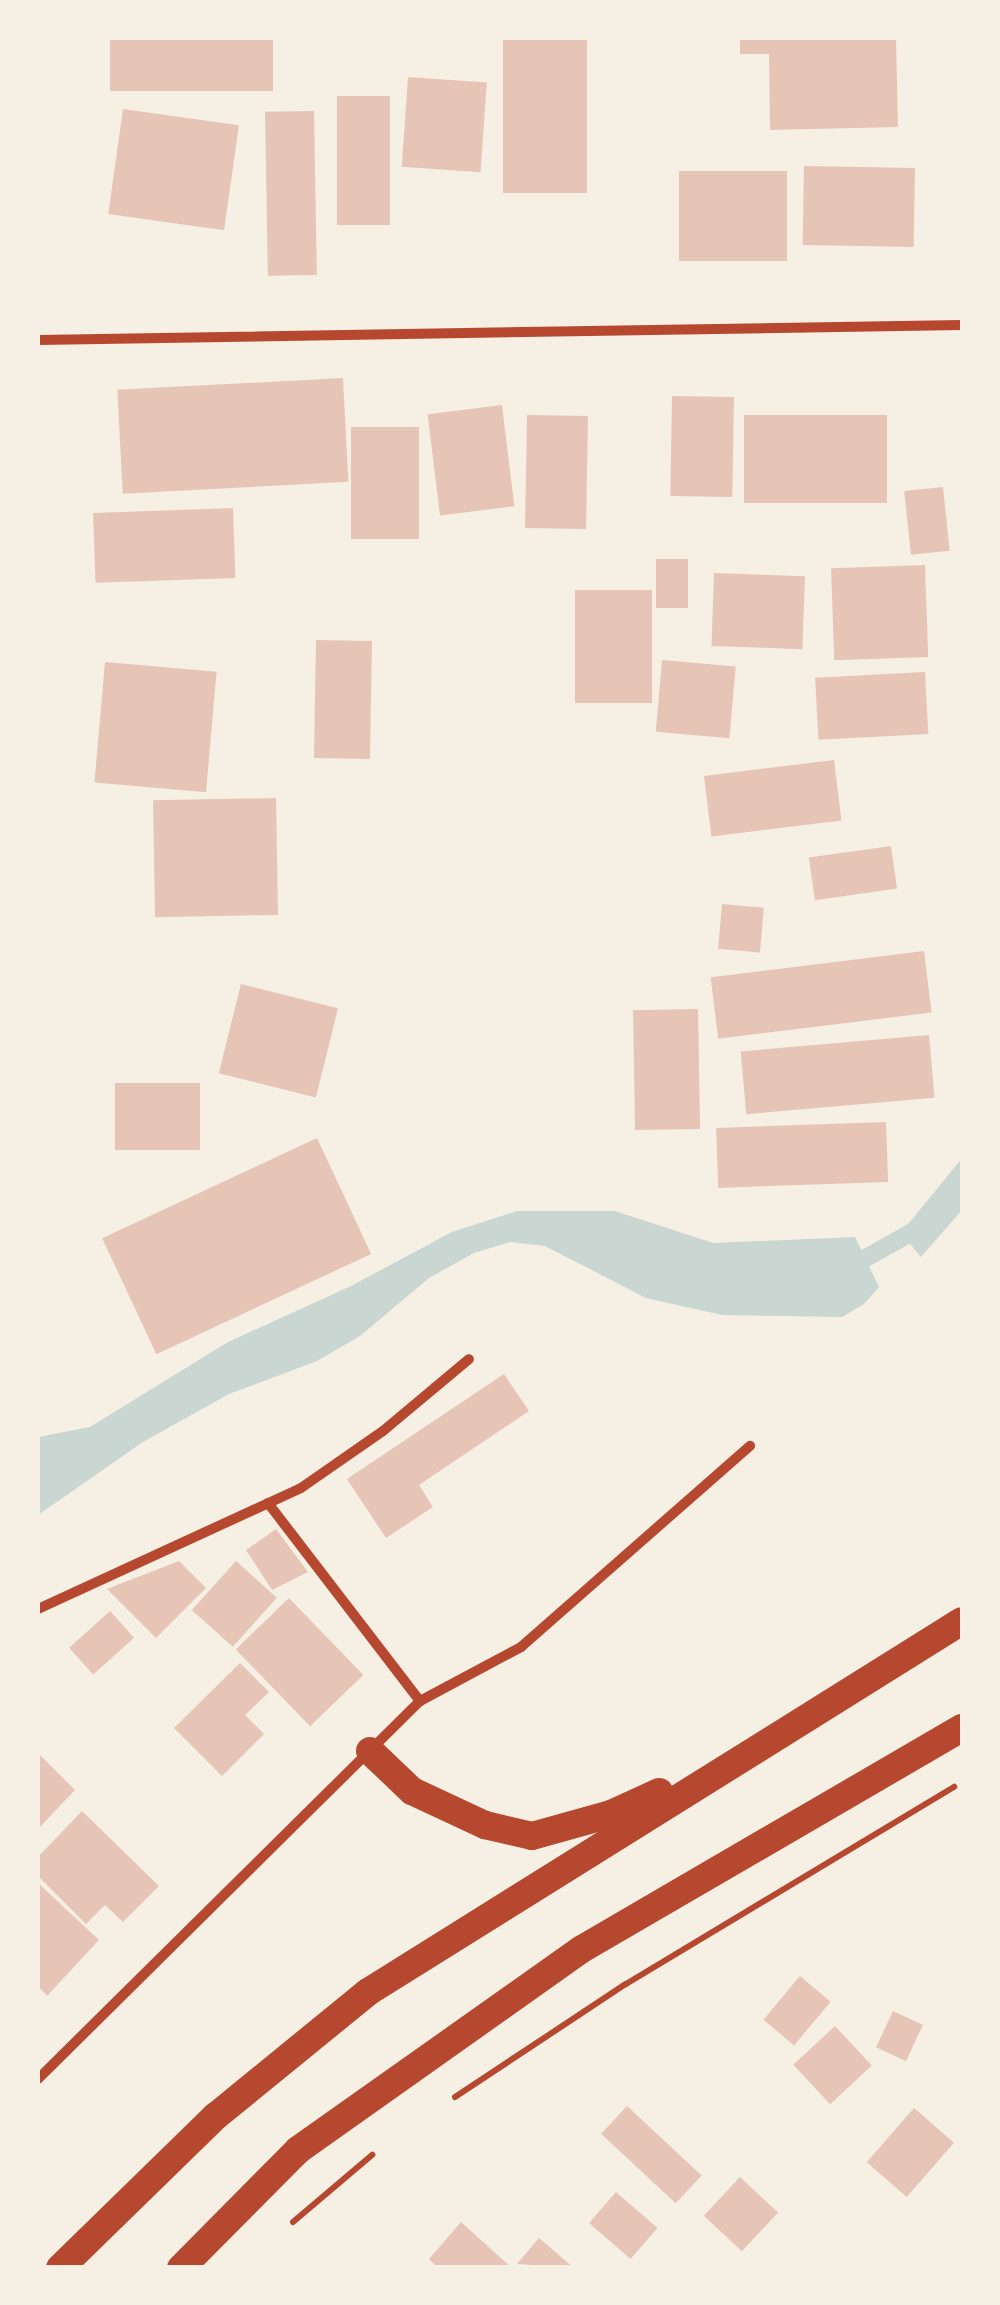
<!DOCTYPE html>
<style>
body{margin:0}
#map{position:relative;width:1000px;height:2305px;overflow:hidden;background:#f6efe4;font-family:Ubuntu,sans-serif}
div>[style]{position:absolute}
.water>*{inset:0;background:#c9d6d2}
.stream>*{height:18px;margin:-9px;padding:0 9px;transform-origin:9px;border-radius:9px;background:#c9d6d2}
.building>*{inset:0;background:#e6c5b7;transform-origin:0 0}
.path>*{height:6px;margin:-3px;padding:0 3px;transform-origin:3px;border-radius:3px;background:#b5482f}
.minor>*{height:10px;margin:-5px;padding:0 5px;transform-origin:5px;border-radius:5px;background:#b5482f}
.trunk>*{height:28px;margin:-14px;padding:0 14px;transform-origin:14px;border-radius:14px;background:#b5482f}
span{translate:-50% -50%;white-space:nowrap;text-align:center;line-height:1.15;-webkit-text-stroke:8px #f6efe4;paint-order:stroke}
.frame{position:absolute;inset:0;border:40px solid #f6efe4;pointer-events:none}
</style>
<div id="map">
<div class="water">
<i style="clip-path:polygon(962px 1158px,962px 1210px,921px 1257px,901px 1233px)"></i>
<i style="clip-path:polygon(517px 1211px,615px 1211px,713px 1243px,855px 1237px,879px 1287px,864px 1304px,842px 1317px,722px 1315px,646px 1298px,545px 1246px,510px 1242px,474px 1253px,429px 1278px,360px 1336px,317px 1361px,229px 1394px,143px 1442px,38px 1515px,38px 1437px,90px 1427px,228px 1342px,351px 1286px,452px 1232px)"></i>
</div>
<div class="stream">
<i style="left:848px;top:1268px;width:84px;rotate:-29.3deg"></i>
</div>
<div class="building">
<i style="left:110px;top:38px;width:163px;height:53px"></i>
<i style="left:503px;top:38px;width:84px;height:155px"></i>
<i style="clip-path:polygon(740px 38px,896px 38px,898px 127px,770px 130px,769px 54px,740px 54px)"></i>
<i style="left:408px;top:77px;width:79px;height:90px;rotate:4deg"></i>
<i style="left:390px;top:96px;width:129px;height:53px;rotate:90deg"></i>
<i style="left:123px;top:109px;width:117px;height:106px;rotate:8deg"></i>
<i style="left:314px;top:111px;width:164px;height:49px;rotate:89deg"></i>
<i style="left:804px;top:166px;width:111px;height:79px;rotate:1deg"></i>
<i style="left:679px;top:171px;width:108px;height:90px"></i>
<i style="left:343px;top:378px;width:104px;height:226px;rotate:87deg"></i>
<i style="left:672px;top:396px;width:62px;height:100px;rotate:1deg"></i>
<i style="left:502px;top:405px;width:102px;height:75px;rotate:83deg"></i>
<i style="left:527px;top:415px;width:61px;height:113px;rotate:1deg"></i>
<i style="left:887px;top:415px;width:88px;height:143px;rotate:90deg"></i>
<i style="left:351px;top:427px;width:68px;height:112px"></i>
<i style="left:943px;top:487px;width:64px;height:39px;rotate:84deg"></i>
<i style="left:233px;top:508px;width:70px;height:140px;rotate:88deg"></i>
<i style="left:656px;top:559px;width:32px;height:49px"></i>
<i style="left:925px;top:565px;width:92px;height:94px;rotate:88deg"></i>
<i style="left:714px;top:573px;width:91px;height:73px;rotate:2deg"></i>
<i style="left:575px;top:590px;width:77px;height:113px"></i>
<i style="left:316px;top:640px;width:56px;height:118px;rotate:1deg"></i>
<i style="left:662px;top:660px;width:74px;height:72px;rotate:5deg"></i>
<i style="left:105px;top:662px;width:112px;height:121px;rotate:5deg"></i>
<i style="left:925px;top:672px;width:62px;height:110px;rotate:87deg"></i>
<i style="left:834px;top:760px;width:61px;height:131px;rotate:83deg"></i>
<i style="left:276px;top:798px;width:117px;height:123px;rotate:89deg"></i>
<i style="left:891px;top:846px;width:43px;height:83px;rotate:82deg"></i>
<i style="left:722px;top:904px;width:42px;height:45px;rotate:5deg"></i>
<i style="left:924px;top:951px;width:62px;height:215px;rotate:83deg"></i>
<i style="left:241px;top:984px;width:100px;height:92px;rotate:14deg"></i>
<i style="left:698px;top:1009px;width:120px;height:65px;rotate:89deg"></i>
<i style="left:929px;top:1035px;width:63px;height:189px;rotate:85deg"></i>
<i style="left:115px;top:1083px;width:85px;height:67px"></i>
<i style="left:886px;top:1122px;width:60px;height:170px;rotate:88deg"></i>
<i style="left:317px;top:1138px;width:128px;height:237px;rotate:65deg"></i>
<i style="clip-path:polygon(504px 1374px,529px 1411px,419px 1485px,433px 1507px,386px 1538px,347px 1479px)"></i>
<i style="clip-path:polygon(276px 1529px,308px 1572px,272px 1590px,246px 1550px)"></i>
<i style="clip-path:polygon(179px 1561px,206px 1588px,156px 1638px,107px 1589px)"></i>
<i style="left:236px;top:1561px;width:55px;height:66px;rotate:42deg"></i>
<i style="left:289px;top:1598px;width:107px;height:74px;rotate:46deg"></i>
<i style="left:110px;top:1611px;width:36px;height:55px;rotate:48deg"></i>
<i style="clip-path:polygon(240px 1663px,269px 1692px,245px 1715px,264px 1734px,222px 1776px,174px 1728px)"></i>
<i style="clip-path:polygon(38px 1753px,75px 1790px,38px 1829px)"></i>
<i style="clip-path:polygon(82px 1811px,159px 1886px,123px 1922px,105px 1905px,86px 1924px,38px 1876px,38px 1857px)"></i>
<i style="clip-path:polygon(38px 1883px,99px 1940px,47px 1996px,38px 1986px)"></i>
<i style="left:800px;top:1976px;width:40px;height:57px;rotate:40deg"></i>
<i style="left:893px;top:2011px;width:33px;height:40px;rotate:25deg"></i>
<i style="left:835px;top:2026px;width:54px;height:57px;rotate:47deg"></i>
<i style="left:627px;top:2106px;width:102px;height:38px;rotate:43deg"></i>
<i style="left:914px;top:2108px;width:53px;height:72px;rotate:41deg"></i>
<i style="left:740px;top:2177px;width:52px;height:53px;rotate:43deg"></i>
<i style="left:616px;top:2192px;width:55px;height:41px;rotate:41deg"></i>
<i style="clip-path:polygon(461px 2222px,512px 2268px,438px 2268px,429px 2259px)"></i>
<i style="clip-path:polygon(539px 2238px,574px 2268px,517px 2264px)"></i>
</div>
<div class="path">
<i style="left:455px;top:2097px;width:205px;rotate:-33.5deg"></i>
<i style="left:626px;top:1984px;width:383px;rotate:-31deg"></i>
<i style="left:293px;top:2222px;width:104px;rotate:-40.3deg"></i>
</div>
<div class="minor">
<i style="left:38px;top:340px;width:924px;rotate:-0.93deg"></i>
<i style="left:268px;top:1503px;width:250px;rotate:52.5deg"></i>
<i style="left:38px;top:1609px;width:289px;rotate:-24.7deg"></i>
<i style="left:301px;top:1488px;width:100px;rotate:-34.8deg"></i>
<i style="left:383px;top:1431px;width:112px;rotate:-39.9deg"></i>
<i style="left:38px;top:2079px;width:537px;rotate:-44.7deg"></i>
<i style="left:420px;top:1701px;width:115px;rotate:-28.1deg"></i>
<i style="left:521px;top:1647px;width:305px;rotate:-41.3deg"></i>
</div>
<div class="trunk">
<i style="left:370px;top:1751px;width:58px;rotate:43.6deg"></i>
<i style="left:412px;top:1791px;width:81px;rotate:25deg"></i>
<i style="left:485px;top:1825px;width:48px;rotate:13.2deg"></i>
<i style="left:532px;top:1836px;width:82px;rotate:-15.6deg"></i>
<i style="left:611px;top:1814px;width:53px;rotate:-24.6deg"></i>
<i style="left:60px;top:2268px;width:218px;rotate:-44.3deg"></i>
<i style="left:216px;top:2116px;width:196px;rotate:-39.2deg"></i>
<i style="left:368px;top:1992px;width:700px;rotate:-31.99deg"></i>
<i style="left:181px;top:2268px;width:166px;rotate:-45.2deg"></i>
<i style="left:298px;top:2150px;width:348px;rotate:-35.3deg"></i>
<i style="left:582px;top:1949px;width:440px;rotate:-30.2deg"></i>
</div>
<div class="frame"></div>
</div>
